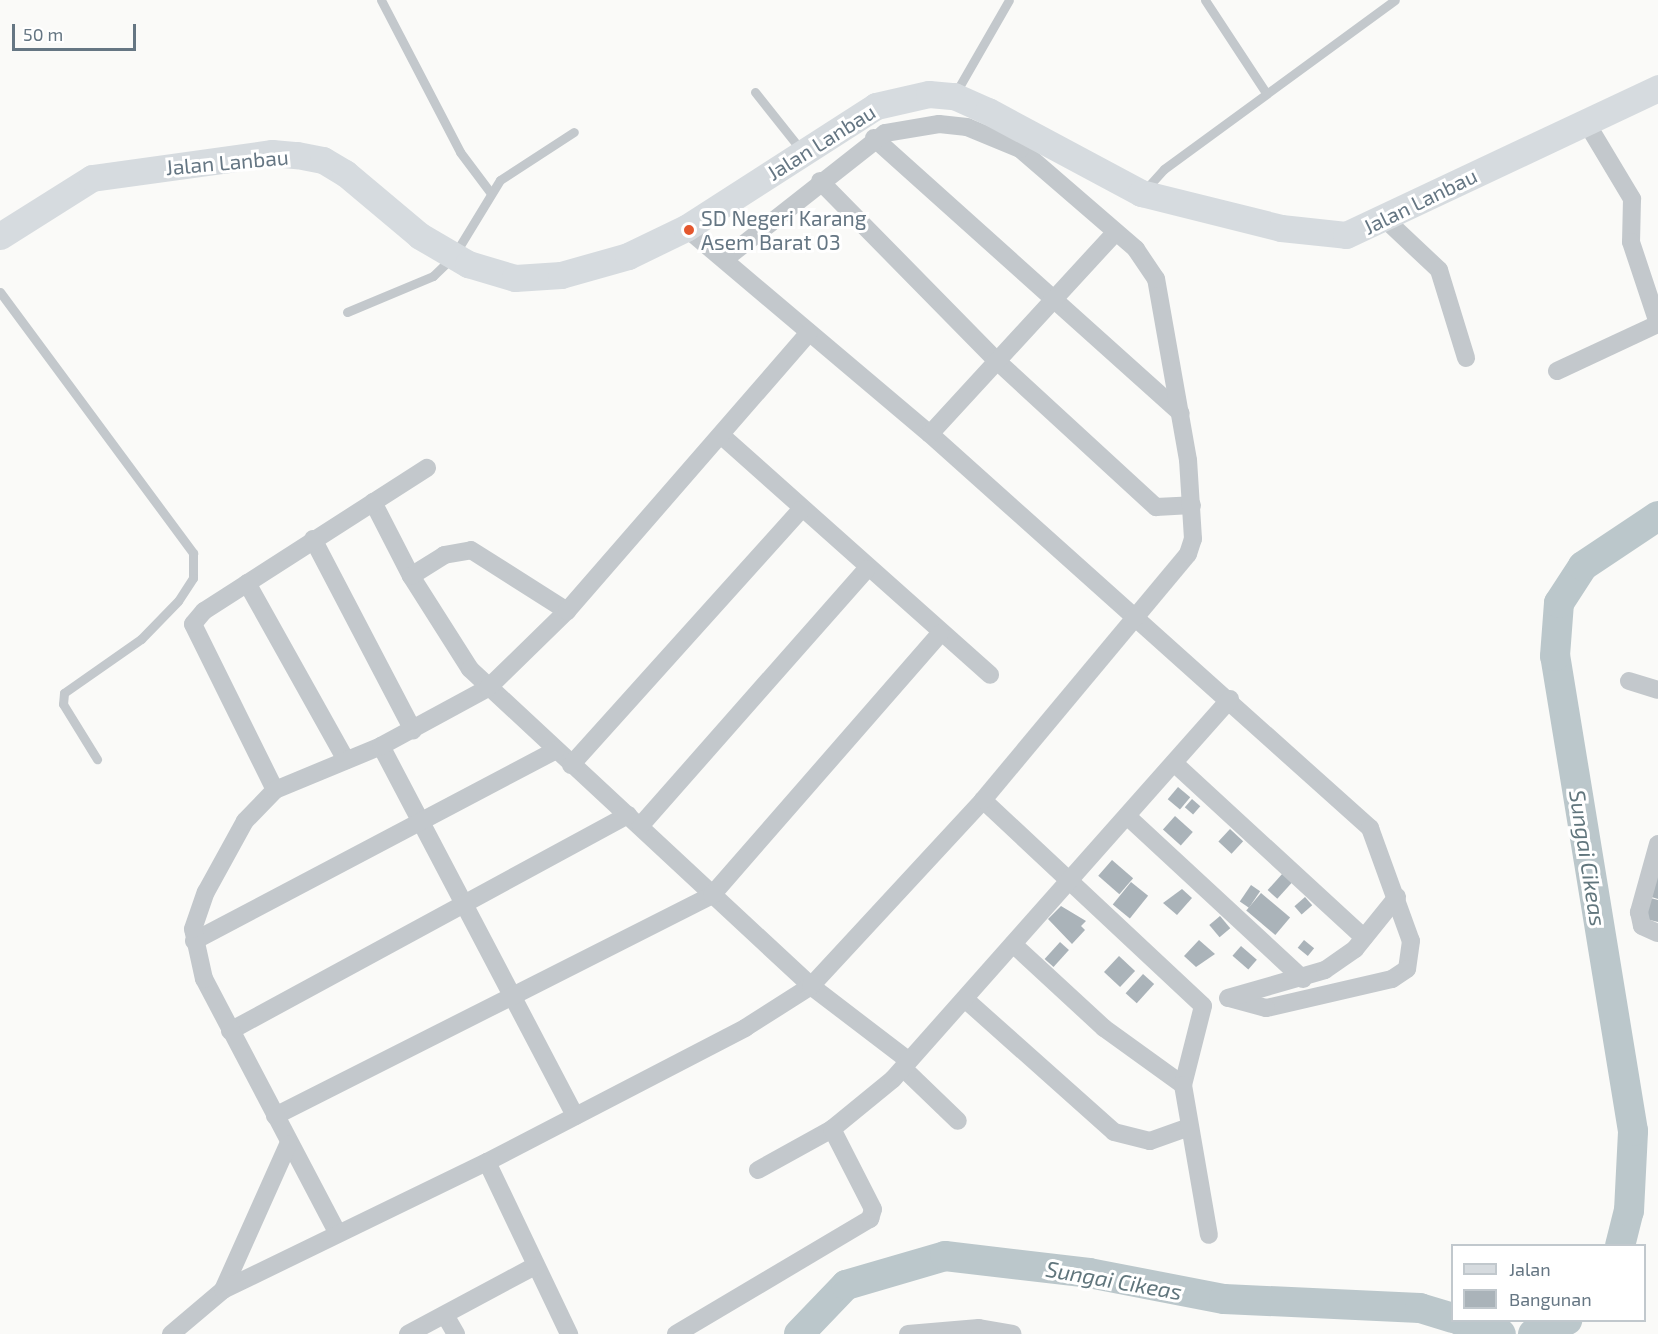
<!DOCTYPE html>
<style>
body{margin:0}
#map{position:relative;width:1658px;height:1334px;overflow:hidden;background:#fafaf8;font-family:"Exo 2",sans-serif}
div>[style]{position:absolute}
.river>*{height:30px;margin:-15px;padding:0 15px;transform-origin:15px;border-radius:15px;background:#bbc7cb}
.building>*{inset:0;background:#aab3b9;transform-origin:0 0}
.lane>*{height:9px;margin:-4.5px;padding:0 4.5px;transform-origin:4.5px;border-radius:4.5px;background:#c3c8cc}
.street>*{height:18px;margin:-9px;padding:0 9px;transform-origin:9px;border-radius:9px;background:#c3c8cc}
.secondary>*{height:27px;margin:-13.5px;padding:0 13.5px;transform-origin:13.5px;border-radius:13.5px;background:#d6dbdf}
.dots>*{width:16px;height:16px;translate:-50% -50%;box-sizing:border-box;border:3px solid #fff;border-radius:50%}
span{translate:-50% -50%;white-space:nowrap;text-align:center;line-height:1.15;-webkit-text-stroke:6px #fff;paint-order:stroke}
.street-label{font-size:21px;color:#657683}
.poi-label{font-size:21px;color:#657683}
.left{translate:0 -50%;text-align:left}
.water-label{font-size:22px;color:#60757c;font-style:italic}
.legend{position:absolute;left:1451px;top:1244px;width:195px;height:78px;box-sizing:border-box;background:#fff;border:2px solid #c1c8cd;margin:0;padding:8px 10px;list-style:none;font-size:18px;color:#657683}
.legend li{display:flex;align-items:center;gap:12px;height:30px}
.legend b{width:30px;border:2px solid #c1c8cd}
.scale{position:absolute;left:12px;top:24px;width:124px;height:27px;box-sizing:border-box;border:3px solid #657683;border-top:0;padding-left:8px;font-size:18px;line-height:21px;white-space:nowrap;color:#657683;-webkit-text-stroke:4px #fff;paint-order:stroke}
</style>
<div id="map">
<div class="river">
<i style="left:1620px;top:1246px;width:36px;rotate:-76deg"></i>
<i style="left:1629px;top:1211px;width:80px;rotate:-87.1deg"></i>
<i style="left:1633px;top:1131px;width:481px;rotate:-99.3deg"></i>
<i style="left:1555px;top:656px;width:53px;rotate:-85.7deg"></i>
<i style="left:1559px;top:603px;width:44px;rotate:-57deg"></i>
<i style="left:1583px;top:566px;width:90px;rotate:-33.7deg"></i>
<i style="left:1459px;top:1320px;width:44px;rotate:18.4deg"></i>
<i style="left:799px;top:1334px;width:68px;rotate:-46.2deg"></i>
<i style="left:846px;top:1285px;width:103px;rotate:-16.3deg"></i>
<i style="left:945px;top:1256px;width:145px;rotate:6.7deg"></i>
<i style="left:1089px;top:1273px;width:137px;rotate:10.9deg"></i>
<i style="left:1224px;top:1299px;width:196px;rotate:2.6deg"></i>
<i style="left:1420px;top:1308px;width:34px;rotate:17deg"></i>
<i style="left:1533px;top:1334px;width:37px;rotate:-22deg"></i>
</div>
<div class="building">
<i style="left:1178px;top:787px;width:16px;height:16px;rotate:40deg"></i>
<i style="left:1192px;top:799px;width:11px;height:11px;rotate:41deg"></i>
<i style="left:1175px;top:816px;width:24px;height:18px;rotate:42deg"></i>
<i style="left:1230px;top:829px;width:18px;height:17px;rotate:43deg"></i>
<i style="clip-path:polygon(1658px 859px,1658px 899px,1648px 896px)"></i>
<i style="left:1112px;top:860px;width:28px;height:21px;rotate:41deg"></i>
<i style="left:1283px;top:873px;width:13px;height:23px;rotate:42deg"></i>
<i style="left:1131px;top:882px;width:22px;height:29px;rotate:39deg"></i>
<i style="left:1251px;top:885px;width:11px;height:20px;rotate:34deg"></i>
<i style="clip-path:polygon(1182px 889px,1192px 898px,1177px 915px,1163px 903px)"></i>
<i style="left:1261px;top:893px;width:38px;height:23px;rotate:40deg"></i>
<i style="left:1305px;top:897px;width:11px;height:14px;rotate:49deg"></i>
<i style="clip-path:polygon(1647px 897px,1658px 900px,1658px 922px,1642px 918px)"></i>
<i style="clip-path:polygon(1061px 906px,1086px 921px,1081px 926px,1085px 930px,1072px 944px,1048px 919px)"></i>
<i style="left:1220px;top:916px;width:16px;height:14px;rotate:50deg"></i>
<i style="clip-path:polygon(1199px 940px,1215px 954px,1196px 967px,1184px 956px)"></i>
<i style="left:1304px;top:940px;width:13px;height:10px;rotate:39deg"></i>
<i style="left:1060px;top:942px;width:12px;height:23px;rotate:42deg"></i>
<i style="left:1241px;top:946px;width:21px;height:13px;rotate:41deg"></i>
<i style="left:1119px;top:956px;width:22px;height:22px;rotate:43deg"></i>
<i style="left:1143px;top:974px;width:15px;height:26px;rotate:42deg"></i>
</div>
<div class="lane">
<i style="left:381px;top:0;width:171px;rotate:62.5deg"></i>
<i style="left:460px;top:152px;width:50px;rotate:53.1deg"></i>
<i style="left:1205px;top:0;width:111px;rotate:56.7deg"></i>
<i style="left:755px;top:92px;width:75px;rotate:51.5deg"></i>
<i style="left:955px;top:94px;width:108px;rotate:-60.1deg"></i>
<i style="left:1145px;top:190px;width:28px;rotate:-48deg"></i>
<i style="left:1164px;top:169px;width:286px;rotate:-36.2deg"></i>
<i style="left:0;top:292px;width:325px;rotate:53.5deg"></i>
<i style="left:193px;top:553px;width:25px;rotate:90deg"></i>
<i style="left:193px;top:578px;width:27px;rotate:123deg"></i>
<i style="left:178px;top:601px;width:53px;rotate:134.2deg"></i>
<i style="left:141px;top:639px;width:94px;rotate:145deg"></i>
<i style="left:64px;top:693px;width:11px;rotate:95deg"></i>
<i style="left:63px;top:704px;width:65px;rotate:58.3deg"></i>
<i style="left:347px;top:312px;width:93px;rotate:-22.7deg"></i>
<i style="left:433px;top:276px;width:28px;rotate:-44deg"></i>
<i style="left:453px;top:257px;width:90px;rotate:-58.6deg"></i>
<i style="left:500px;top:180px;width:88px;rotate:-33deg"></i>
</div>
<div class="street">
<i style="left:1586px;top:122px;width:90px;rotate:59.1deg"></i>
<i style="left:1632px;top:199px;width:43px;rotate:91.3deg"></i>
<i style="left:1631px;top:242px;width:85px;rotate:71.6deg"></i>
<i style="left:874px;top:138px;width:412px;rotate:41.9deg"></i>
<i style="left:820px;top:181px;width:252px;rotate:45.5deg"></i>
<i style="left:997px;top:361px;width:216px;rotate:42.6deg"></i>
<i style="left:1156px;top:507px;width:36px;rotate:-3deg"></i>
<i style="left:1386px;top:220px;width:73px;rotate:43.3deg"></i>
<i style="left:1439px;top:270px;width:92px;rotate:72.9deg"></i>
<i style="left:686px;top:228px;width:319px;rotate:40.2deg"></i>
<i style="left:930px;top:434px;width:591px;rotate:41.84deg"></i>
<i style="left:1370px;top:828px;width:120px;rotate:70.1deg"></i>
<i style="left:1411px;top:941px;width:28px;rotate:98deg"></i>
<i style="left:1407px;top:969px;width:18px;rotate:146deg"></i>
<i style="left:1392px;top:979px;width:129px;rotate:167deg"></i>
<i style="left:1266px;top:1008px;width:38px;rotate:-165deg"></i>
<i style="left:1557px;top:371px;width:111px;rotate:-25deg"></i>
<i style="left:930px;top:434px;width:273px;rotate:-47.4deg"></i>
<i style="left:722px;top:436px;width:359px;rotate:41.7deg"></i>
<i style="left:373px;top:502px;width:83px;rotate:62.8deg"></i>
<i style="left:411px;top:576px;width:110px;rotate:57.6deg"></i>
<i style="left:470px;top:669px;width:466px;rotate:42.9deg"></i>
<i style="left:811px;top:986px;width:123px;rotate:37.4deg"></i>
<i style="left:313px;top:539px;width:216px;rotate:62.4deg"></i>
<i style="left:411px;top:576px;width:39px;rotate:-32deg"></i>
<i style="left:444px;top:555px;width:27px;rotate:-10deg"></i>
<i style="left:471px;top:550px;width:114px;rotate:32.4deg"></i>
<i style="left:247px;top:583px;width:203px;rotate:60.8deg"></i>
<i style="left:1629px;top:681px;width:30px;rotate:17deg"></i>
<i style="left:381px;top:746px;width:418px;rotate:62.3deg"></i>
<i style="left:1174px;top:763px;width:258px;rotate:42.6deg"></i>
<i style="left:571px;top:765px;width:343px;rotate:-48deg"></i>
<i style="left:275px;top:790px;width:185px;rotate:-116.3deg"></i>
<i style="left:193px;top:624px;width:17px;rotate:-50deg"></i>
<i style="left:204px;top:611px;width:265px;rotate:-32.7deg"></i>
<i style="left:983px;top:800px;width:301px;rotate:43.1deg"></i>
<i style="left:1127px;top:816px;width:240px;rotate:42.8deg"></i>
<i style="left:641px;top:825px;width:341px;rotate:-48.6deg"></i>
<i style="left:1658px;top:844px;width:71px;rotate:105.6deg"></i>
<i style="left:1639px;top:912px;width:14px;rotate:78deg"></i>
<i style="left:1642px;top:926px;width:17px;rotate:24deg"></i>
<i style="left:194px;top:941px;width:409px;rotate:-27.8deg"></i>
<i style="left:1013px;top:944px;width:124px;rotate:42.7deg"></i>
<i style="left:1104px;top:1028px;width:97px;rotate:35.8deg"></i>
<i style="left:1228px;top:998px;width:101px;rotate:-16.1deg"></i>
<i style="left:1325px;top:970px;width:37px;rotate:-35deg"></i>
<i style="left:1355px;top:949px;width:67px;rotate:-51.1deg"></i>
<i style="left:966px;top:1000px;width:198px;rotate:41.7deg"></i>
<i style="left:1114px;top:1132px;width:37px;rotate:14deg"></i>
<i style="left:1150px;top:1141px;width:41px;rotate:-19.7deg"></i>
<i style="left:1203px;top:1006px;width:81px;rotate:104.2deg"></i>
<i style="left:1183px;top:1085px;width:152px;rotate:80.2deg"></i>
<i style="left:230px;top:1031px;width:453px;rotate:-28.5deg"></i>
<i style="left:903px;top:1068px;width:76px;rotate:43.9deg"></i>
<i style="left:275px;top:1116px;width:490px;rotate:-26.8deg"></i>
<i style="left:712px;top:895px;width:347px;rotate:-48.9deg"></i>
<i style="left:487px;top:1162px;width:191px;rotate:64.5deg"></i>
<i style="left:758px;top:1170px;width:85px;rotate:-29deg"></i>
<i style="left:832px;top:1129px;width:79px;rotate:-39.3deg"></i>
<i style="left:893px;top:1079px;width:508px;rotate:-48.43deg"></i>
<i style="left:337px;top:1232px;width:286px;rotate:-117.7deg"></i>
<i style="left:204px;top:979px;width:51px;rotate:-102.4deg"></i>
<i style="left:193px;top:929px;width:39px;rotate:-71deg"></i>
<i style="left:206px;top:892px;width:81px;rotate:-61.2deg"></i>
<i style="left:245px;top:821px;width:43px;rotate:-45.9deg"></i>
<i style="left:275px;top:790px;width:115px;rotate:-22.5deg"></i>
<i style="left:381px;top:746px;width:122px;rotate:-28.5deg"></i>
<i style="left:488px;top:688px;width:110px;rotate:-44.3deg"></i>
<i style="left:567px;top:611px;width:369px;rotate:-49deg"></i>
<i style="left:223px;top:1290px;width:159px;rotate:-65.9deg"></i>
<i style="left:445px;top:1315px;width:22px;rotate:60deg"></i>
<i style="left:171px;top:1334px;width:68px;rotate:-40.2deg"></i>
<i style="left:223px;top:1290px;width:293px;rotate:-25.9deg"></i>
<i style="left:487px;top:1162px;width:291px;rotate:-27.4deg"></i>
<i style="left:745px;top:1028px;width:78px;rotate:-32.5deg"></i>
<i style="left:811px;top:986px;width:253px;rotate:-47.2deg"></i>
<i style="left:983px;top:800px;width:320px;rotate:-50.2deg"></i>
<i style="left:1188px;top:554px;width:16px;rotate:-72deg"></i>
<i style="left:1193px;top:539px;width:79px;rotate:-93.6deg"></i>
<i style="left:1188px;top:460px;width:184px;rotate:-100deg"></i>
<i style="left:1156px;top:279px;width:36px;rotate:-124deg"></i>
<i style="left:1136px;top:249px;width:153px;rotate:-139.2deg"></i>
<i style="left:1020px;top:149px;width:57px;rotate:-157.5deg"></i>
<i style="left:967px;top:127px;width:28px;rotate:-174deg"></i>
<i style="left:939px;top:124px;width:55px;rotate:170.5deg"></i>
<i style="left:885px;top:133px;width:204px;rotate:141.8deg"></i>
<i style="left:408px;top:1334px;width:144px;rotate:-28.2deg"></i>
<i style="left:676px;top:1334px;width:226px;rotate:-30.7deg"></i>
<i style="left:870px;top:1219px;width:10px;rotate:-73deg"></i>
<i style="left:873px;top:1209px;width:90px;rotate:-117.1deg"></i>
<i style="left:908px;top:1334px;width:71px;rotate:-4.8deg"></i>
<i style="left:979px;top:1328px;width:34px;rotate:10deg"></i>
</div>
<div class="secondary">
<i style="left:0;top:236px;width:109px;rotate:-32.2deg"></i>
<i style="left:92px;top:178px;width:182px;rotate:-7.9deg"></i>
<i style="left:272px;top:153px;width:25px;rotate:5deg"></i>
<i style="left:297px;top:155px;width:26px;rotate:11deg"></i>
<i style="left:323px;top:160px;width:26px;rotate:31deg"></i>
<i style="left:345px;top:173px;width:98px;rotate:40deg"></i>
<i style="left:420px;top:236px;width:56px;rotate:30.3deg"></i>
<i style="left:468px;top:264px;width:49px;rotate:16.6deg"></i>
<i style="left:515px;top:278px;width:46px;rotate:-3.7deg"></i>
<i style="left:561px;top:275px;width:70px;rotate:-15.8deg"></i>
<i style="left:628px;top:256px;width:64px;rotate:-25.8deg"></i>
<i style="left:686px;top:228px;width:226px;rotate:-32.7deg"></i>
<i style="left:876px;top:106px;width:54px;rotate:-12.8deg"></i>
<i style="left:929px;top:94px;width:25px;rotate:5deg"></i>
<i style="left:954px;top:96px;width:37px;rotate:24deg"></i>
<i style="left:988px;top:111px;width:174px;rotate:28.2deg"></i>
<i style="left:1141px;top:193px;width:144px;rotate:14deg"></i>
<i style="left:1281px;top:228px;width:65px;rotate:6.1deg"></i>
<i style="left:1346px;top:235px;width:345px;rotate:-25.2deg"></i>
</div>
<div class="dots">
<i style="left:689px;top:230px;background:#e4572e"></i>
</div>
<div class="street-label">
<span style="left:821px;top:142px;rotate:-32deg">Jalan Lanbau</span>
<span style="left:227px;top:162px;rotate:-5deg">Jalan Lanbau</span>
<span style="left:1420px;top:201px;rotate:-26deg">Jalan Lanbau</span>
</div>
<div class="poi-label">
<span class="left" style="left:701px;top:230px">SD Negeri Karang<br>Asem Barat 03</span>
</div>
<div class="water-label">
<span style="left:1588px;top:858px;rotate:81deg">Sungai Cikeas</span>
<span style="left:1114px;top:1280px;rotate:10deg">Sungai Cikeas</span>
</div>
<ul class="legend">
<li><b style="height:8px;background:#d6dbdf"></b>Jalan</li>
<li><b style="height:16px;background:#aab3b9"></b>Bangunan</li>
</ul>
<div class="scale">50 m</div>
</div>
